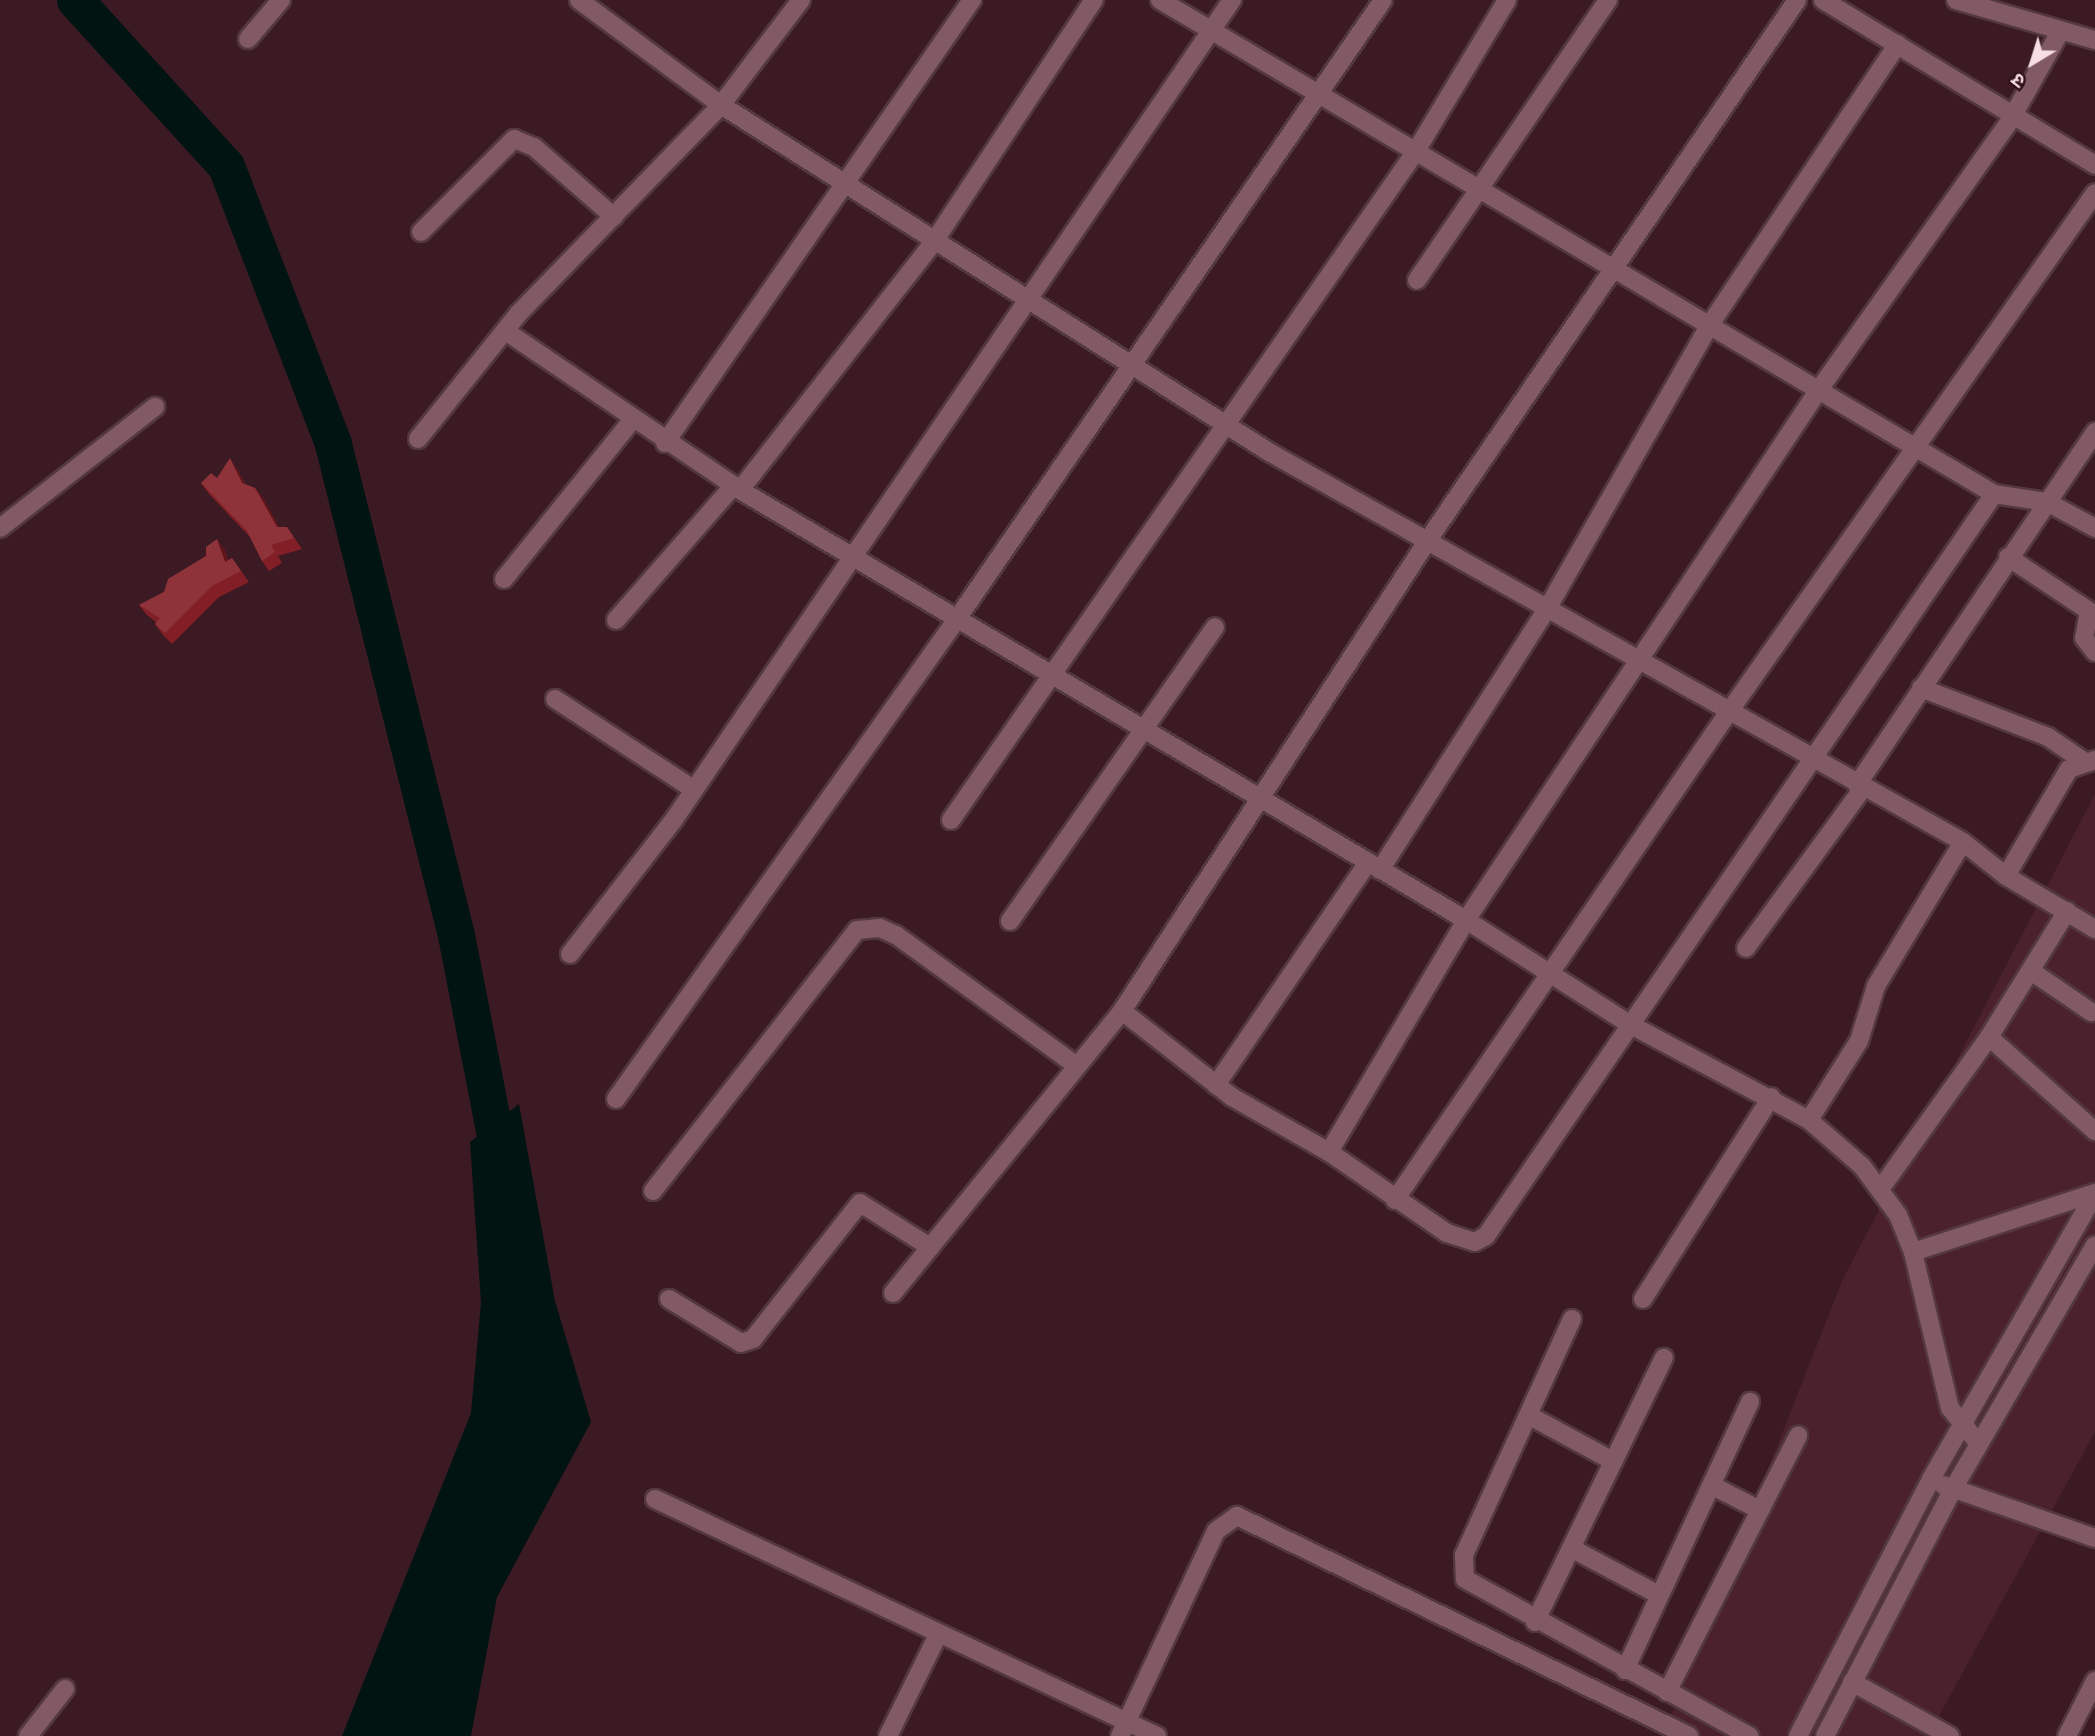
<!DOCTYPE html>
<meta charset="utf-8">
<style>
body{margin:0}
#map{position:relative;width:2095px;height:1736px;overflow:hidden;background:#3b1a23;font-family:"Alegreya Sans","Noto Sans Devanagari",sans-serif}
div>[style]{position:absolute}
.built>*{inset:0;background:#4a212c}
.water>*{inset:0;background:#021412}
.river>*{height:37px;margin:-18.5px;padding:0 18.5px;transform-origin:18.5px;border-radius:18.5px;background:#021412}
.roads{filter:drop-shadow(2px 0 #54383f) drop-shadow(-2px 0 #54383f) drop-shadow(0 2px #54383f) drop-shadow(0 -2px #54383f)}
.minor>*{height:18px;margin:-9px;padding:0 9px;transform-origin:9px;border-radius:9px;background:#825a63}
.wall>*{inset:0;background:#821e25}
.shaded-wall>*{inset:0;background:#60141c}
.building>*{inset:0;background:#8e333a}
span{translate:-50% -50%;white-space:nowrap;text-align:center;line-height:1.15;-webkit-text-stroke:5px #311019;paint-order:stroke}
.north{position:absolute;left:1997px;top:28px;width:70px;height:70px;-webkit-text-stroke:5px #311019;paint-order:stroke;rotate:218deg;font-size:19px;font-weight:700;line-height:28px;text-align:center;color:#f6dee2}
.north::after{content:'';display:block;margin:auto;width:24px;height:32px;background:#f6dee2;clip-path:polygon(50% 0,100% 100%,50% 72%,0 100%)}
</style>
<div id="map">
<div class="built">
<i style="clip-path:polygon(2095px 794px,2095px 1432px,1928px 1736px,1663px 1736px,1842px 1281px)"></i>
</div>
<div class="water">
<i style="clip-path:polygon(519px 1104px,555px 1301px,591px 1422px,497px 1597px,471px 1736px,342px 1736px,471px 1413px,481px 1303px,470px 1142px)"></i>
</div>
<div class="river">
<i style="left:75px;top:0;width:224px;rotate:47.7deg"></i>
<i style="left:226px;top:166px;width:298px;rotate:68.9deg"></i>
<i style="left:333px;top:444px;width:506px;rotate:75.94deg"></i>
<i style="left:456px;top:935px;width:240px;rotate:79deg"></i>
</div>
<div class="roads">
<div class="minor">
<i style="left:579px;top:0;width:177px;rotate:36.5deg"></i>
<i style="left:721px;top:105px;width:649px;rotate:32.34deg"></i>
<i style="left:1269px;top:452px;width:796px;rotate:29.33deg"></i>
<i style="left:1963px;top:842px;width:55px;rotate:38.3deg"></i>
<i style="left:2006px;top:876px;width:104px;rotate:30.8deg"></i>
<i style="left:1160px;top:0;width:969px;rotate:30.64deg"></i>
<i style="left:1994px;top:494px;width:54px;rotate:8.6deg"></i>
<i style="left:2047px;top:502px;width:55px;rotate:28.4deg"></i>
<i style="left:1823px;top:0;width:318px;rotate:31.2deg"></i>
<i style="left:1956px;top:0;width:145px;rotate:16.1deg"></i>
<i style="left:248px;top:39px;width:51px;rotate:-49.8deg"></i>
<i style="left:421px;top:232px;width:132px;rotate:-45deg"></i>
<i style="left:514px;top:139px;width:22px;rotate:22deg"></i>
<i style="left:534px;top:147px;width:106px;rotate:41.2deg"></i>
<i style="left:1417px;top:280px;width:339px;rotate:-55.7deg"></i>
<i style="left:507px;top:332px;width:282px;rotate:34.1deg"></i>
<i style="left:740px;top:490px;width:844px;rotate:30.64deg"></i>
<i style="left:1466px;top:920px;width:196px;rotate:32.5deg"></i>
<i style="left:1631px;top:1025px;width:202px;rotate:28.1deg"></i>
<i style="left:1809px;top:1120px;width:70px;rotate:41deg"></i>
<i style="left:1862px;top:1166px;width:61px;rotate:53.7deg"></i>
<i style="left:1898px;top:1215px;width:40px;rotate:68deg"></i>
<i style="left:1913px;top:1252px;width:160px;rotate:76.7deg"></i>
<i style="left:1950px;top:1408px;width:46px;rotate:51.1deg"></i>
<i style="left:418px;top:439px;width:161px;rotate:-51.3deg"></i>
<i style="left:519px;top:313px;width:290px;rotate:-45.8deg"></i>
<i style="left:721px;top:105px;width:132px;rotate:-52.7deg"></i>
<i style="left:665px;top:443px;width:539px;rotate:-55.28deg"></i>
<i style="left:740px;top:490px;width:317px;rotate:-52deg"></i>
<i style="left:935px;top:240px;width:288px;rotate:-56.5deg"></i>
<i style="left:0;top:528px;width:197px;rotate:-38deg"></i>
<i style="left:2008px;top:557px;width:97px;rotate:33.7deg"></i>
<i style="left:2089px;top:611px;width:27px;rotate:100deg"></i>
<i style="left:2084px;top:638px;width:18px;rotate:52deg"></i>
<i style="left:504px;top:579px;width:206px;rotate:-51.1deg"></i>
<i style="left:616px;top:620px;width:179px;rotate:-48.8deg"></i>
<i style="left:1921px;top:688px;width:136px;rotate:21.1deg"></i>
<i style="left:2048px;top:737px;width:41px;rotate:34.1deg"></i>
<i style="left:555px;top:699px;width:165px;rotate:33.1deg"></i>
<i style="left:1857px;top:785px;width:426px;rotate:-56deg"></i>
<i style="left:951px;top:820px;width:815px;rotate:-55.2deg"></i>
<i style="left:1416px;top:151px;width:176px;rotate:-58.9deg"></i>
<i style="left:1380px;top:870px;width:310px;rotate:-57.4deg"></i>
<i style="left:1547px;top:609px;width:326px;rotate:-60.2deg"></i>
<i style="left:1709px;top:326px;width:339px;rotate:-56.2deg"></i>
<i style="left:2006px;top:876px;width:124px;rotate:-59.5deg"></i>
<i style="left:2069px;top:769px;width:28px;rotate:-19deg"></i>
<i style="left:1010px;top:921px;width:358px;rotate:-55.1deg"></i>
<i style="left:1746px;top:948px;width:198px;rotate:-53.8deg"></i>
<i style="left:570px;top:954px;width:172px;rotate:-52.3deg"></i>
<i style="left:675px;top:818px;width:990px;rotate:-55.75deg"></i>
<i style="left:2031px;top:971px;width:73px;rotate:34.3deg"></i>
<i style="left:1122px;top:1011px;width:140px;rotate:38deg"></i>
<i style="left:1232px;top:1097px;width:112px;rotate:29.6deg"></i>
<i style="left:1329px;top:1152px;width:143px;rotate:34.5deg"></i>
<i style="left:1447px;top:1233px;width:29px;rotate:18deg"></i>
<i style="left:1475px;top:1242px;width:13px;rotate:-29deg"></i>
<i style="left:1486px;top:1236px;width:899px;rotate:-55.6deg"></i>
<i style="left:1989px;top:1037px;width:142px;rotate:41.6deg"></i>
<i style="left:1216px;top:1085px;width:270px;rotate:-55.7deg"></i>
<i style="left:616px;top:1099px;width:589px;rotate:-54.61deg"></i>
<i style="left:957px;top:619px;width:751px;rotate:-55.46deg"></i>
<i style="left:1809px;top:1120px;width:93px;rotate:-57.7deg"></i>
<i style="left:1859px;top:1041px;width:58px;rotate:-72.8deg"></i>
<i style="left:1876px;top:986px;width:168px;rotate:-58.9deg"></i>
<i style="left:1329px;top:1152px;width:269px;rotate:-59.4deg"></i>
<i style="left:1466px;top:920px;width:635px;rotate:-56.36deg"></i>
<i style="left:1818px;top:391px;width:334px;rotate:-54.6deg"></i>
<i style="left:2011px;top:119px;width:100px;rotate:-60.6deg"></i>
<i style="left:1881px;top:1188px;width:186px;rotate:-54.4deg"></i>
<i style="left:1989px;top:1037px;width:148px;rotate:-58.2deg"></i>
<i style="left:653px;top:1191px;width:331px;rotate:-52deg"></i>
<i style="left:857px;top:930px;width:23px;rotate:-5deg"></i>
<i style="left:880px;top:928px;width:17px;rotate:24deg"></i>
<i style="left:896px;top:935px;width:223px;rotate:35.9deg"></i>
<i style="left:1395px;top:1200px;width:590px;rotate:-55.64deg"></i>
<i style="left:1728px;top:713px;width:636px;rotate:-54.79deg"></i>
<i style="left:1913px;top:1252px;width:191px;rotate:-18deg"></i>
<i style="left:893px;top:1293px;width:363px;rotate:-50.9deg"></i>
<i style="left:1122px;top:1011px;width:562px;rotate:-56.99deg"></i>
<i style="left:1428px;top:540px;width:654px;rotate:-55.65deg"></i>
<i style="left:669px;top:1299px;width:84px;rotate:31.4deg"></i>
<i style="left:741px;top:1343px;width:13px;rotate:-18deg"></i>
<i style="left:753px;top:1339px;width:173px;rotate:-51.8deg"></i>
<i style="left:860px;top:1203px;width:83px;rotate:32.2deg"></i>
<i style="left:1643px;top:1299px;width:239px;rotate:-57.6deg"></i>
<i style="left:1572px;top:1319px;width:260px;rotate:114.6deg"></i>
<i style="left:1464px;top:1555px;width:24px;rotate:88deg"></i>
<i style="left:1465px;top:1579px;width:325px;rotate:28.9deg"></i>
<i style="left:1530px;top:1416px;width:94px;rotate:28.5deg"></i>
<i style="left:1943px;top:1485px;width:161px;rotate:19.2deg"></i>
<i style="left:1713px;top:1486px;width:53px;rotate:27.1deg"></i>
<i style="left:655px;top:1499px;width:555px;rotate:25.27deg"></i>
<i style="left:1571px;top:1548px;width:100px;rotate:28.1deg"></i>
<i style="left:1535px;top:1622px;width:294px;rotate:-64deg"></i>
<i style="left:1625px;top:1670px;width:296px;rotate:-65deg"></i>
<i style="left:1852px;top:1682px;width:112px;rotate:28.9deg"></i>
<i style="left:1667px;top:1692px;width:288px;rotate:-62.9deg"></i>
<i style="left:28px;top:1736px;width:60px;rotate:-51.8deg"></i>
<i style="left:888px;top:1736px;width:113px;rotate:-63.7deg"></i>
<i style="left:1120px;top:1736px;width:226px;rotate:-64.9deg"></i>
<i style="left:1216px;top:1531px;width:26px;rotate:-36deg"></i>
<i style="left:1237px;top:1516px;width:503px;rotate:25.95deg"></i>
<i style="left:1798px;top:1736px;width:289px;rotate:-62.6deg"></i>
<i style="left:1931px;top:1479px;width:329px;rotate:-60.1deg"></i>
<i style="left:1825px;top:1736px;width:278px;rotate:-62.6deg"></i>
<i style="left:1953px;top:1489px;width:282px;rotate:-59.8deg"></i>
<i style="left:2067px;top:1736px;width:62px;rotate:-63deg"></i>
</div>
</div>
<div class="wall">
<i style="clip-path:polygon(237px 469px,245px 484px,255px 488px,263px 498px,279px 527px,287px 527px,302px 549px,278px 556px,282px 563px,269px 571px,262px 561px,250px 537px,209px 494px,201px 483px,217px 478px)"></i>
<i style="clip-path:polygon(225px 550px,228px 561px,232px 558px,249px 582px,219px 597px,172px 644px,162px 634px,155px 624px,156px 622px,147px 615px,139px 605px,164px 592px,206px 556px)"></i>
</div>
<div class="shaded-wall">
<i style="clip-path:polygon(230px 458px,237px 469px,249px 494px,242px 483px)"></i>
<i style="clip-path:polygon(255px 488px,263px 498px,285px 537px,277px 527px)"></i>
<i style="clip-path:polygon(217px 539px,225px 550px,233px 573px,225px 562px)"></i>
</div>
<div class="building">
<i style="clip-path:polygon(230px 458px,242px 483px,255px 488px,277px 527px,287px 527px,294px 538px,271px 545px,275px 552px,262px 561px,247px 531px,201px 483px,211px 473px,217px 478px)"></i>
<i style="clip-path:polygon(217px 539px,225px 562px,232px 558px,241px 571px,212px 586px,165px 633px,155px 624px,160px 618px,139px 605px,164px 592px,168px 579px,206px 556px,206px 547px)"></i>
</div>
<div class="north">उ</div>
</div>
